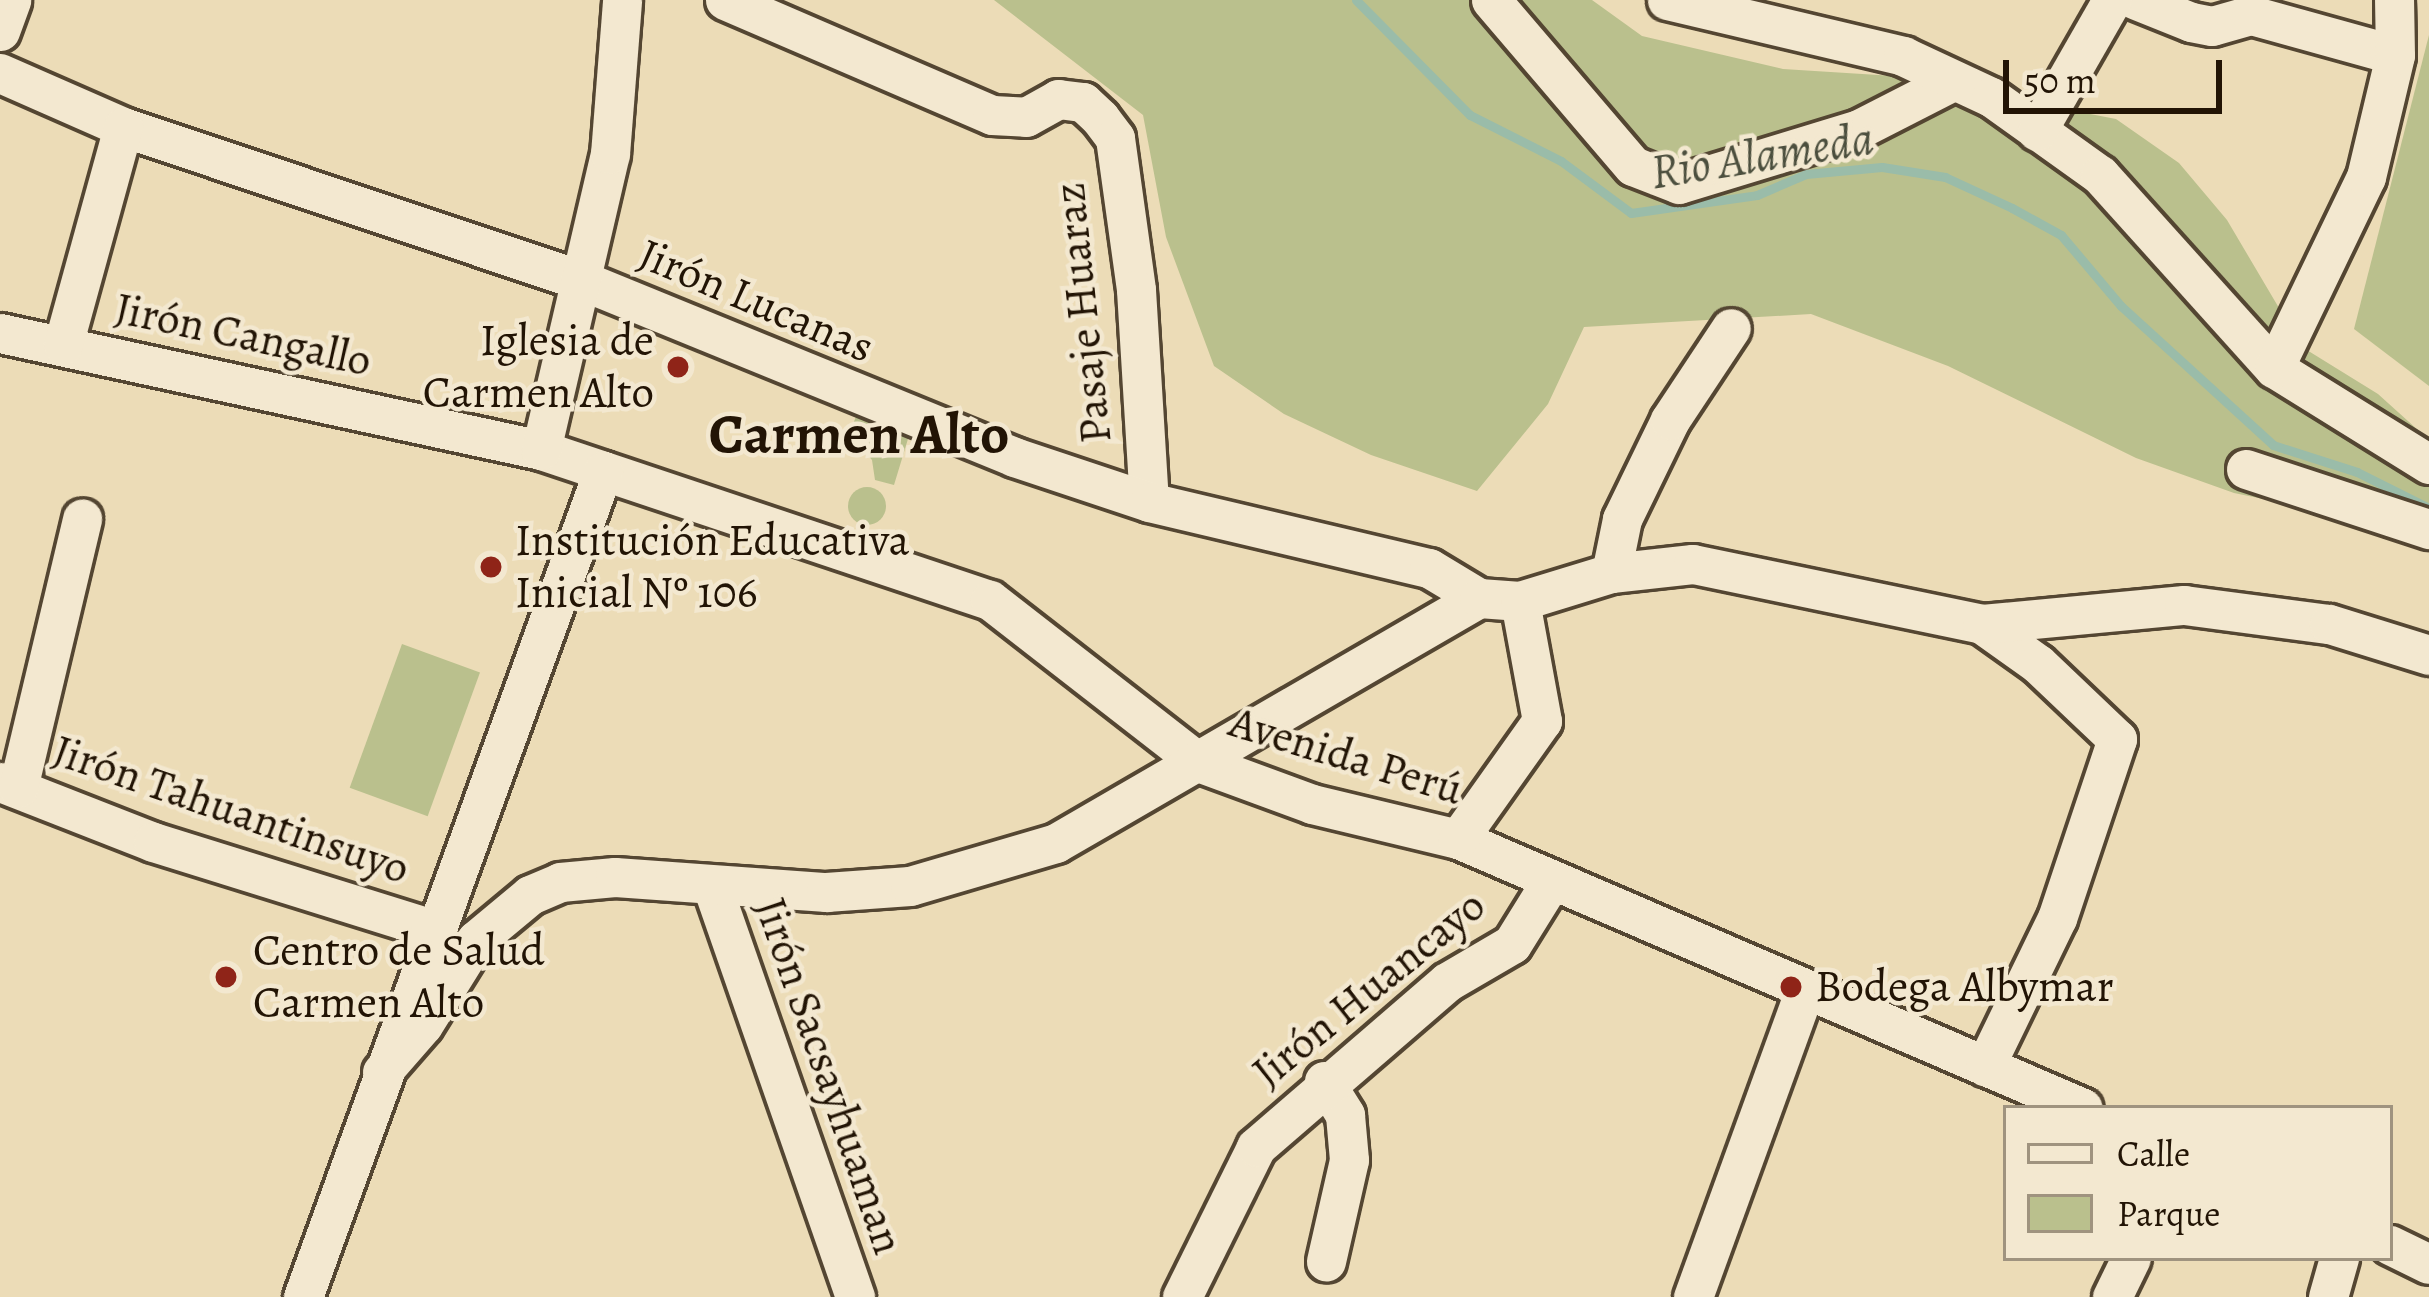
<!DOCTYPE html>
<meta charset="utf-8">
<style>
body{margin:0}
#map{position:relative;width:2429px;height:1297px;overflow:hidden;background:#ecdcb7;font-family:Alegreya,serif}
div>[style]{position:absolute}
.green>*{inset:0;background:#bac08d;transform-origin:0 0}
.round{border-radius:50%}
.stream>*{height:9px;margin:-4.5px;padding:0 4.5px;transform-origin:4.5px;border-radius:4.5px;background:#9abca9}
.roads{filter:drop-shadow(3px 0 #544632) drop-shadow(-3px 0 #544632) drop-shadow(0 3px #544632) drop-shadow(0 -3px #544632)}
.minor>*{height:39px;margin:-19.5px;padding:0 19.5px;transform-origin:19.5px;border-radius:19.5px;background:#f3e8d0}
.dots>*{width:33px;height:33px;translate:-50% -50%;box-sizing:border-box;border:6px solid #f3e8d0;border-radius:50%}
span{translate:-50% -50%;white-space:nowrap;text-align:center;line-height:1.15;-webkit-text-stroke:9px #f3e8d0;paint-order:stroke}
.street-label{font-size:45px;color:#221405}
.poi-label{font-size:45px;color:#221405}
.right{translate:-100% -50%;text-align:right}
.left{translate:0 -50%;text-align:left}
.water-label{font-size:48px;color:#4c4f3e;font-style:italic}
.district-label{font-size:57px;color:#221405;font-weight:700}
.legend{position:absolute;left:2003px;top:1105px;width:390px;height:156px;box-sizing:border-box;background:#f3e8d0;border:3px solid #9f937f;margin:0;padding:15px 21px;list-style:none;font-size:36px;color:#221405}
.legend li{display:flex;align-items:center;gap:24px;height:60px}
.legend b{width:60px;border:3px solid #9f937f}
.scale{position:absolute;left:2003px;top:60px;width:219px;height:54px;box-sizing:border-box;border:6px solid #221405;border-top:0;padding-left:15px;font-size:36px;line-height:42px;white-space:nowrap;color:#221405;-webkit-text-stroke:9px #f3e8d0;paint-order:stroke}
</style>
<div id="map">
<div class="green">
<i style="clip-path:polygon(994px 0,1592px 0,1642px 36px,1783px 69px,1894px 76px,2116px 119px,2179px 163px,2227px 220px,2302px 347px,2378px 394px,2429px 440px,2429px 533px,2234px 493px,2136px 458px,1948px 366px,1811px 314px,1584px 327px,1548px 404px,1477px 491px,1371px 455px,1284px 414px,1214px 366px,1166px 237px,1143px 115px)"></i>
<i style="clip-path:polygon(2429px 35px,2429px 386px,2354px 329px)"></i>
<i style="clip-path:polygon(857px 414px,911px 429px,894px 485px,875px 480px,872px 460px,849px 434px)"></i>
<i class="round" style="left:848px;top:487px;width:38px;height:38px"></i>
<i style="left:402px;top:644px;width:83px;height:153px;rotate:20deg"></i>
</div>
<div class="stream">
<i style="left:1356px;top:0;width:162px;rotate:45.3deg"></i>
<i style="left:1470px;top:115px;width:102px;rotate:26.8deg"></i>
<i style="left:1561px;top:161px;width:87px;rotate:36.6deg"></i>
<i style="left:1631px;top:213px;width:127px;rotate:-8.1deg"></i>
<i style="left:1757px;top:195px;width:53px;rotate:-23.2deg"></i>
<i style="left:1806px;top:174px;width:76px;rotate:-5.3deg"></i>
<i style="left:1882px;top:167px;width:64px;rotate:9deg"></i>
<i style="left:1945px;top:177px;width:74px;rotate:24.8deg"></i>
<i style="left:2012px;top:208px;width:56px;rotate:28.9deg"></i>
<i style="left:2061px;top:235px;width:93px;rotate:49.8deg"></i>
<i style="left:2121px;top:306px;width:206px;rotate:42.4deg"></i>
<i style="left:2273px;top:445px;width:88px;rotate:17.8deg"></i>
<i style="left:2357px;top:472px;width:80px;rotate:26.6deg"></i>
</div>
<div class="roads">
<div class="minor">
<i style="left:725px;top:0;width:291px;rotate:23.3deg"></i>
<i style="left:992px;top:115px;width:34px;rotate:3deg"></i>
<i style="left:1026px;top:117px;width:37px;rotate:-29deg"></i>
<i style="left:1058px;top:99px;width:25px;rotate:7deg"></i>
<i style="left:1083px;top:102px;width:23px;rotate:43deg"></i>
<i style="left:1100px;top:118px;width:25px;rotate:53deg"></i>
<i style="left:1115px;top:138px;width:153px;rotate:82.1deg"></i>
<i style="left:1136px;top:290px;width:212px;rotate:86.5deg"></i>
<i style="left:1491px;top:0;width:218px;rotate:49.5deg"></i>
<i style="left:1633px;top:166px;width:49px;rotate:21.4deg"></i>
<i style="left:1679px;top:184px;width:188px;rotate:-17deg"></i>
<i style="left:1859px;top:129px;width:106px;rotate:-27.1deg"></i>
<i style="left:1667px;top:0;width:243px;rotate:13.3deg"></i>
<i style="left:1903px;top:56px;width:97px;rotate:25deg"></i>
<i style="left:1991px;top:97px;width:134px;rotate:35.6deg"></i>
<i style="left:2100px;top:175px;width:260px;rotate:48deg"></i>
<i style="left:2274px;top:368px;width:182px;rotate:31.8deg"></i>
<i style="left:2136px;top:0;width:59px;rotate:21.8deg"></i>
<i style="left:2191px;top:22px;width:21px;rotate:11deg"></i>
<i style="left:2212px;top:26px;width:41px;rotate:-15.8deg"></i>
<i style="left:2251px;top:15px;width:149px;rotate:15.5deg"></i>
<i style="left:0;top:31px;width:33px;rotate:-70deg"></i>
<i style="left:0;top:73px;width:134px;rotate:23.7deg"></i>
<i style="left:123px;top:127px;width:483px;rotate:18.5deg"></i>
<i style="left:581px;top:280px;width:468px;rotate:22.2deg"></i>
<i style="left:1014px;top:457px;width:142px;rotate:18.4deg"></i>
<i style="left:1149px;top:502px;width:288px;rotate:13.3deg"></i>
<i style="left:1429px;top:568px;width:58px;rotate:31deg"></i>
<i style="left:2037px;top:131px;width:151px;rotate:-60.2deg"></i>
<i style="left:0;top:333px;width:554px;rotate:12.2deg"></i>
<i style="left:541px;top:450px;width:473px;rotate:18.5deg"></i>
<i style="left:990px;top:600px;width:264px;rotate:37.9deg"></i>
<i style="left:1198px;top:762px;width:121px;rotate:20.2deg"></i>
<i style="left:1312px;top:804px;width:150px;rotate:13.5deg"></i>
<i style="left:1458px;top:839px;width:680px;rotate:23.29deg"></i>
<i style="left:63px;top:345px;width:226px;rotate:-74.6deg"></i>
<i style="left:2274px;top:368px;width:212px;rotate:-64.3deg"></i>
<i style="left:2366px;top:177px;width:125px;rotate:-76.6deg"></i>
<i style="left:2395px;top:55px;width:55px;rotate:-91deg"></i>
<i style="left:541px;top:450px;width:304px;rotate:-76.9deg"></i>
<i style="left:610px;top:154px;width:154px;rotate:-85.5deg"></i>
<i style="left:2246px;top:469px;width:193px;rotate:18.2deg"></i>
<i style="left:1611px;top:573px;width:55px;rotate:-78.5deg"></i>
<i style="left:1622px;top:519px;width:110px;rotate:-64.1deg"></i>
<i style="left:1670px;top:420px;width:110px;rotate:-56.5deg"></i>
<i style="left:1982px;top:624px;width:69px;rotate:35.5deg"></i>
<i style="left:2038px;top:664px;width:109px;rotate:43.5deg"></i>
<i style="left:2117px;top:739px;width:189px;rotate:108.5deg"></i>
<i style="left:2057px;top:918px;width:165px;rotate:115.9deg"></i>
<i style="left:0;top:782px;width:164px;rotate:21.4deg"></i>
<i style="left:153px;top:842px;width:292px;rotate:17.3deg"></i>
<i style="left:18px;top:788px;width:277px;rotate:-76.6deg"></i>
<i style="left:1458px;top:839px;width:145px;rotate:-54.6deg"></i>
<i style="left:1542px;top:721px;width:122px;rotate:-100.4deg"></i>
<i style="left:712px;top:886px;width:435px;rotate:70.8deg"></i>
<i style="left:382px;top:1072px;width:62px;rotate:-48.9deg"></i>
<i style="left:423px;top:1025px;width:100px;rotate:-58.1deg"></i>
<i style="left:476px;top:940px;width:70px;rotate:-39.8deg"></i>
<i style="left:530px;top:895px;width:33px;rotate:-23deg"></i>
<i style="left:560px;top:882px;width:55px;rotate:-5.2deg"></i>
<i style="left:615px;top:877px;width:212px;rotate:4.1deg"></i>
<i style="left:826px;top:892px;width:84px;rotate:-4.1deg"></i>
<i style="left:910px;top:886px;width:152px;rotate:-16.4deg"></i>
<i style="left:1056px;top:843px;width:489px;rotate:-30.1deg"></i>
<i style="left:1479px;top:598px;width:41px;rotate:4.2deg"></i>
<i style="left:1520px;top:601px;width:95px;rotate:-17.1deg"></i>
<i style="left:1611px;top:573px;width:82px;rotate:-6.3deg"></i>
<i style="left:1693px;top:564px;width:295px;rotate:11.7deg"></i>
<i style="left:1982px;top:624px;width:203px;rotate:-5.4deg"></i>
<i style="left:2184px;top:605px;width:146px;rotate:7.5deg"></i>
<i style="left:2329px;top:624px;width:105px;rotate:17.2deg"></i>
<i style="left:1324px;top:1081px;width:40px;rotate:58deg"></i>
<i style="left:1345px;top:1115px;width:45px;rotate:84.9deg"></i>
<i style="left:1349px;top:1160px;width:104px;rotate:102.8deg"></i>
<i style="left:2390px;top:1245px;width:43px;rotate:26deg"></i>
<i style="left:303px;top:1297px;width:879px;rotate:-70.04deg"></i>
<i style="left:1182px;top:1297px;width:167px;rotate:-63.7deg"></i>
<i style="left:1256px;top:1147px;width:252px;rotate:-40.8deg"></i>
<i style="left:1447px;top:982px;width:75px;rotate:-30.3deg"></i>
<i style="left:1512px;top:944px;width:74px;rotate:-58.2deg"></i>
<i style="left:1693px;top:1297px;width:322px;rotate:-70deg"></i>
<i style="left:2112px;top:1297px;width:43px;rotate:-64deg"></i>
<i style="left:2328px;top:1297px;width:41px;rotate:-74.2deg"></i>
</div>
</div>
<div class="dots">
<i style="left:678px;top:367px;background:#8f2418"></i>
<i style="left:491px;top:567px;background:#8f2418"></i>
<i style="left:226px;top:977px;background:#8f2418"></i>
<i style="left:1791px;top:987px;background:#8f2418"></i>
</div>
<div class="street-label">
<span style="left:756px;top:301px;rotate:23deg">Jirón Lucanas</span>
<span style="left:1083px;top:313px;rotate:-96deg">Pasaje Huaraz</span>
<span style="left:243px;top:335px;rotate:12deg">Jirón Cangallo</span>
<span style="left:1346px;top:756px;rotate:17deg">Avenida Perú</span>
<span style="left:231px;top:810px;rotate:19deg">Jirón Tahuantinsuyo</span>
<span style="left:1369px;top:989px;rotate:-39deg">Jirón Huancayo</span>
<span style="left:829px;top:1076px;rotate:71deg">Jirón Sacsayhuaman</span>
</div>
<div class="poi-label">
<span class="right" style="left:654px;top:367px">Iglesia de<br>Carmen Alto</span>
<span class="left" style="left:515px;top:567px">Institución Educativa<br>Inicial Nº 106</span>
<span class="left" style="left:253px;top:977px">Centro de Salud<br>Carmen Alto</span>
<span class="left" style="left:1815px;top:987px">Bodega Albymar</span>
</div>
<div class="water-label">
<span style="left:1762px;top:155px;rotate:-9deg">Rio Alameda</span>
</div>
<div class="district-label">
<span style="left:859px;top:435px">Carmen Alto</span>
</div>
<ul class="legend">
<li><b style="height:15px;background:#f3e8d0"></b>Calle</li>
<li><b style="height:33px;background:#bac08d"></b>Parque</li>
</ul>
<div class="scale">50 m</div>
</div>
